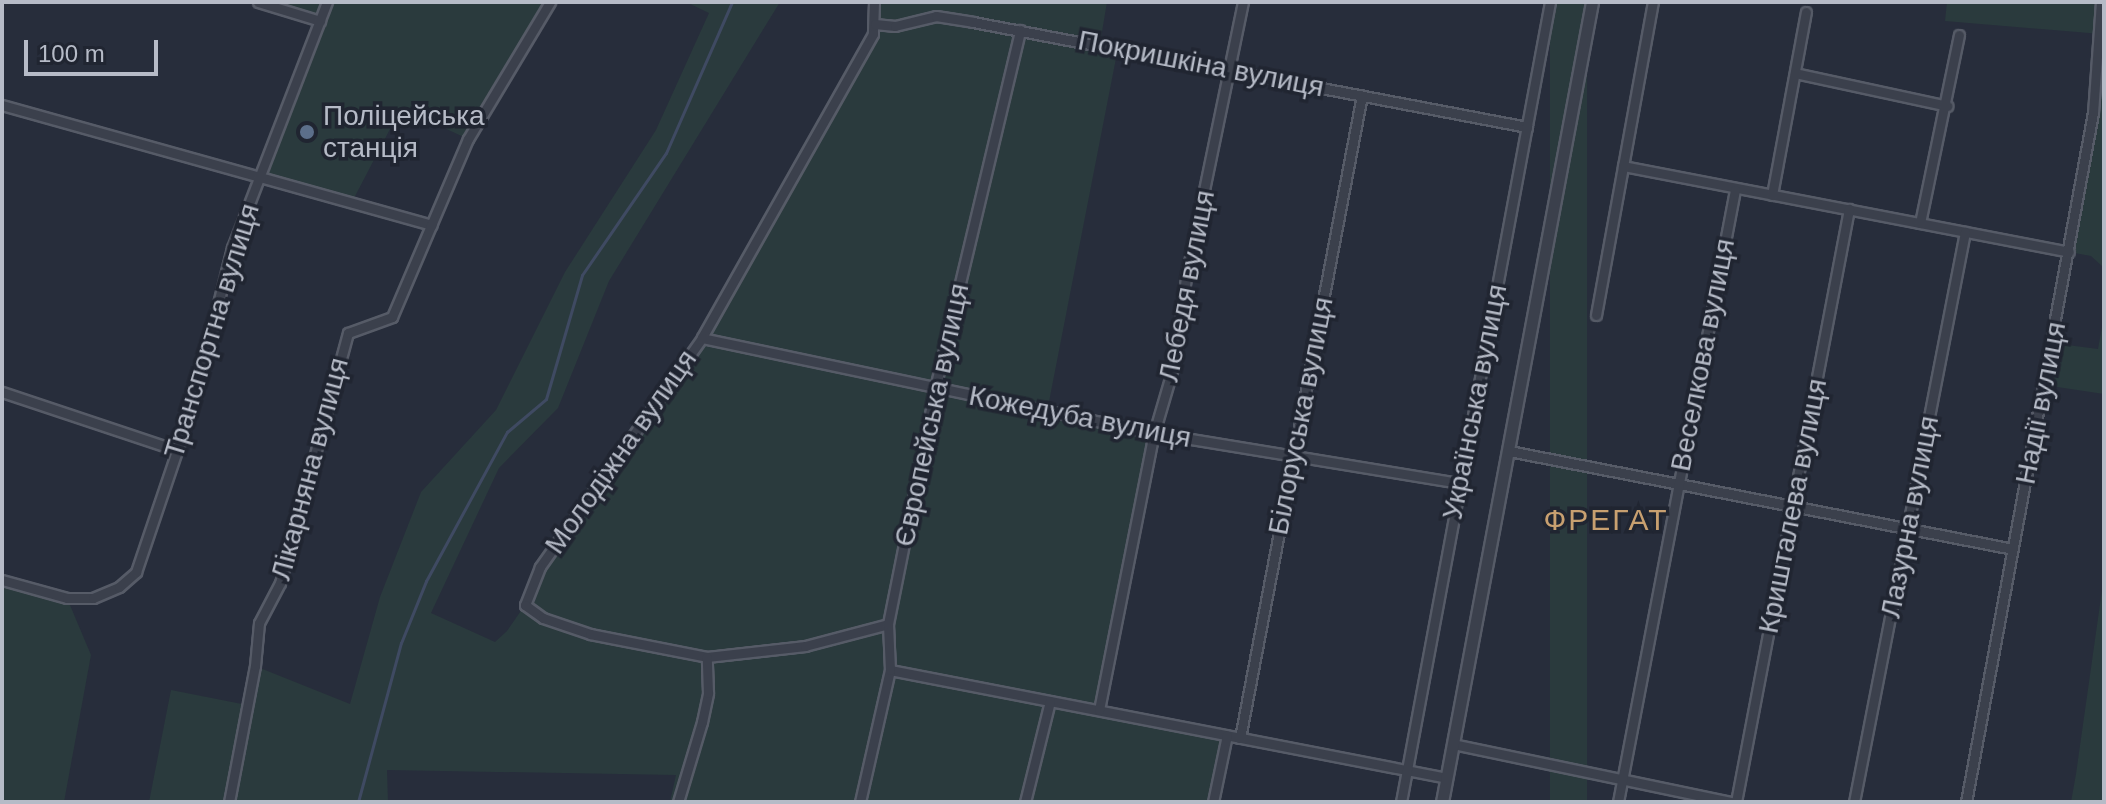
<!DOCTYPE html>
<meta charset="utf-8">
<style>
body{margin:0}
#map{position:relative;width:2106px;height:804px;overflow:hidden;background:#272d3b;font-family:Helvetica,sans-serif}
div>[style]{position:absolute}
.green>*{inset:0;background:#2a3a3d;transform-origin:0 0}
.stream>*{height:3px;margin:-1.5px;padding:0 1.5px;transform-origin:1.5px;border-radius:1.5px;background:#3f4a62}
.roads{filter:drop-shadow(2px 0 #565b67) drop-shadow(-2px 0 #565b67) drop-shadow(0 2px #565b67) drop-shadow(0 -2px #565b67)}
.minor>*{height:9px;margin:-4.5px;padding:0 4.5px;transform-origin:4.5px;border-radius:4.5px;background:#3b404c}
.tertiary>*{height:11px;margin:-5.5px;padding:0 5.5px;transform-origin:5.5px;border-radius:5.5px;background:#3b404c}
.dots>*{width:22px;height:22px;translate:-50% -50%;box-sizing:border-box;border:4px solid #202531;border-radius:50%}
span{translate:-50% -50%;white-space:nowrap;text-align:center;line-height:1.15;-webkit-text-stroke:7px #202531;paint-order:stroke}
.street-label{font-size:28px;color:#b6bbc7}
.poi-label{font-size:28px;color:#b6bbc7}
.left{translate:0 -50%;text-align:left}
.neighbourhood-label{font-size:30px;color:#c8a070;letter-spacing:2px}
.frame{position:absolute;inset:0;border:4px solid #b6bbc7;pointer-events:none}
.scale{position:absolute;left:24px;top:40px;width:134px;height:36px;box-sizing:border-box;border:4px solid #b6bbc7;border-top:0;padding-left:10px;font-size:24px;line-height:28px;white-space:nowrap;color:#b6bbc7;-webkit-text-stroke:6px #202531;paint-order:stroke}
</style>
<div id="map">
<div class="green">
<i style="clip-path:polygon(258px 2px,550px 2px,468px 139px,401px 108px,352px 202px,262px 176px,319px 22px)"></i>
<i style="clip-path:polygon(686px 2px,780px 2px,609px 281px,558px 408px,499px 468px,431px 613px,495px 642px,507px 631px,525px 605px,540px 567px,702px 337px,872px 34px,874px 2px,1107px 2px,1100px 44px,1118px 48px,1047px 412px,1154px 433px,1100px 710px,1227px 735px,1213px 802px,670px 802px,676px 775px,387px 770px,388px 802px,149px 802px,171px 690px,247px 705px,255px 666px,350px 704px,380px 597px,421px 492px,496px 410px,565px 272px,656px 130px,709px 13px)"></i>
<i style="left:1550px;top:2px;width:37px;height:814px"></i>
<i style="clip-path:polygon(1947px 2px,2104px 2px,2104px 268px,2091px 256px,2069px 252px,2101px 34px,1945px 21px)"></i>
<i style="clip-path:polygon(2104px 316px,2104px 394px,2044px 385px,2052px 343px,2098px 349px)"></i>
<i style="clip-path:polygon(2104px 576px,2104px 802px,2071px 802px,2076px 774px)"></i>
<i style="clip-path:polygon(2px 580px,67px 598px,91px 655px,64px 802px,2px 802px)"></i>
</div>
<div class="stream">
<i style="left:358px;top:802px;width:165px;rotate:-74.9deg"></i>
<i style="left:401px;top:643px;width:67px;rotate:-68deg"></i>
<i style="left:426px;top:581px;width:170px;rotate:-61.5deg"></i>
<i style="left:507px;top:432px;width:51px;rotate:-40.2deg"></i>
<i style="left:546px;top:399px;width:129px;rotate:-73.8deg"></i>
<i style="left:582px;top:275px;width:148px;rotate:-55.5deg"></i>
<i style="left:666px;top:153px;width:165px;rotate:-66.4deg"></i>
</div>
<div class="roads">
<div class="minor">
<i style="left:258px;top:2px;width:65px;rotate:17deg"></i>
<i style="left:874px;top:2px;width:32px;rotate:92deg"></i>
<i style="left:873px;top:34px;width:349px;rotate:119.4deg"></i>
<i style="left:702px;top:338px;width:281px;rotate:125.3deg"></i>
<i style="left:540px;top:567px;width:41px;rotate:111.5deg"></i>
<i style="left:525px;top:605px;width:22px;rotate:36deg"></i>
<i style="left:543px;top:618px;width:50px;rotate:18.8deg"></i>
<i style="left:590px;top:634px;width:119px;rotate:11.1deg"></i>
<i style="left:707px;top:657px;width:99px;rotate:-6.4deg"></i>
<i style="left:805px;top:646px;width:86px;rotate:-14.8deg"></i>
<i style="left:875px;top:24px;width:20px;rotate:6deg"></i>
<i style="left:895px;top:26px;width:42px;rotate:-13.7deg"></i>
<i style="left:936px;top:16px;width:37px;rotate:9deg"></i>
<i style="left:973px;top:22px;width:564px;rotate:10.73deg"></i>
<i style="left:1795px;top:73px;width:156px;rotate:12.2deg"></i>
<i style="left:2px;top:105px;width:446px;rotate:15.6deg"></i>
<i style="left:1623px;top:166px;width:454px;rotate:10.9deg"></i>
<i style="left:1772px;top:195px;width:186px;rotate:-79.5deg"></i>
<i style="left:1920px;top:223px;width:192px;rotate:-78.3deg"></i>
<i style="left:1596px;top:315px;width:318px;rotate:-79.7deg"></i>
<i style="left:702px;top:338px;width:462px;rotate:11.9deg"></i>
<i style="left:1154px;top:433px;width:310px;rotate:9.3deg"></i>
<i style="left:2px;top:392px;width:183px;rotate:18.4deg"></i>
<i style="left:1509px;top:451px;width:513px;rotate:11deg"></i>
<i style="left:2px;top:580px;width:67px;rotate:15.5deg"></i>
<i style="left:67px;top:598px;width:26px"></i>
<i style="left:93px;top:598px;width:28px;rotate:-23deg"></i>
<i style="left:119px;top:587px;width:23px;rotate:-41deg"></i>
<i style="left:136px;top:572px;width:174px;rotate:-71.3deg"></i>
<i style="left:192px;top:407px;width:164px;rotate:-75.9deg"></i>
<i style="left:232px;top:248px;width:264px;rotate:-68.9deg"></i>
<i style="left:890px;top:670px;width:567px;rotate:10.97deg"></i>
<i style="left:1099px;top:710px;width:282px;rotate:-78.8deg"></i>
<i style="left:1154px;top:433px;width:75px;rotate:-73.7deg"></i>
<i style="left:1175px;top:361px;width:85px;rotate:-82.5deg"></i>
<i style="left:1186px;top:277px;width:281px;rotate:-78.3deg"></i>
<i style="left:1240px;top:738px;width:654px;rotate:-79.26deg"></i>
<i style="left:1453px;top:744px;width:284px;rotate:11.8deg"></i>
<i style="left:229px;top:802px;width:138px;rotate:-79.2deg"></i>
<i style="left:255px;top:666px;width:43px;rotate:-84.7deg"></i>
<i style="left:259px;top:623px;width:45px;rotate:-62.3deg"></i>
<i style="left:280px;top:583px;width:259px;rotate:-74.8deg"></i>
<i style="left:348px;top:333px;width:47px;rotate:-20deg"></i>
<i style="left:392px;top:317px;width:194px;rotate:-66.9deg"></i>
<i style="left:468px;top:139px;width:160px;rotate:-59.1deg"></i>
<i style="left:678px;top:802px;width:84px;rotate:-73.3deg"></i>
<i style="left:702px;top:722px;width:30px;rotate:-78deg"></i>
<i style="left:708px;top:693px;width:36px;rotate:-92deg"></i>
<i style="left:860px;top:802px;width:135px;rotate:-77.2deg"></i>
<i style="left:890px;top:670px;width:46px;rotate:-92.5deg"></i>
<i style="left:888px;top:624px;width:241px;rotate:-78.7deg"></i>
<i style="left:935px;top:388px;width:368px;rotate:-76.6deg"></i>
<i style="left:1025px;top:802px;width:104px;rotate:-76.1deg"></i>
<i style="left:1213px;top:802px;width:68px;rotate:-78.2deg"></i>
<i style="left:1401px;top:802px;width:814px;rotate:-79.45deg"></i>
<i style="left:1618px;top:802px;width:623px;rotate:-79.18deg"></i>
<i style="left:1736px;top:802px;width:604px;rotate:-79.21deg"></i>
<i style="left:1854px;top:802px;width:581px;rotate:-78.98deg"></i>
<i style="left:1966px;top:802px;width:701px;rotate:-79.56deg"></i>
<i style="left:2093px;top:113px;width:111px;rotate:-85.9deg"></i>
</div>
<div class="tertiary">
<i style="left:1442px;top:802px;width:814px;rotate:-79.38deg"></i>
</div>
</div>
<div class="dots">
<i style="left:307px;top:132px;background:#5c6f8a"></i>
</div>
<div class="street-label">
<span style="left:1201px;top:64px;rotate:11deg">Покришкіна вулиця</span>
<span style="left:1187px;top:286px;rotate:-79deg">Лебедя вулиця</span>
<span style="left:212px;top:331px;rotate:-73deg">Транспортна вулиця</span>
<span style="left:1703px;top:355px;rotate:-79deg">Веселкова вулиця</span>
<span style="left:1475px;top:402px;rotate:-79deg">Українська вулиця</span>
<span style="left:2041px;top:403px;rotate:-79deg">Надії вулиця</span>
<span style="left:932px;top:415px;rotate:-78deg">Європейська вулиця</span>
<span style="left:1301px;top:416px;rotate:-79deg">Білоруська вулиця</span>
<span style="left:1080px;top:417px;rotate:11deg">Кожедуба вулиця</span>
<span style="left:621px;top:452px;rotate:-55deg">Молодіжна вулиця</span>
<span style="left:310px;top:469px;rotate:-75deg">Лікарняна вулиця</span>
<span style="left:1793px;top:506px;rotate:-79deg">Кришталева вулиця</span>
<span style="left:1910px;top:517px;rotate:-79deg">Лазурна вулиця</span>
</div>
<div class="poi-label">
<span class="left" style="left:323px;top:132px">Поліцейська<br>станція</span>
</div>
<div class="neighbourhood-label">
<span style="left:1606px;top:520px">ФРЕГАТ</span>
</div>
<div class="frame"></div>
<div class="scale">100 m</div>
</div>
